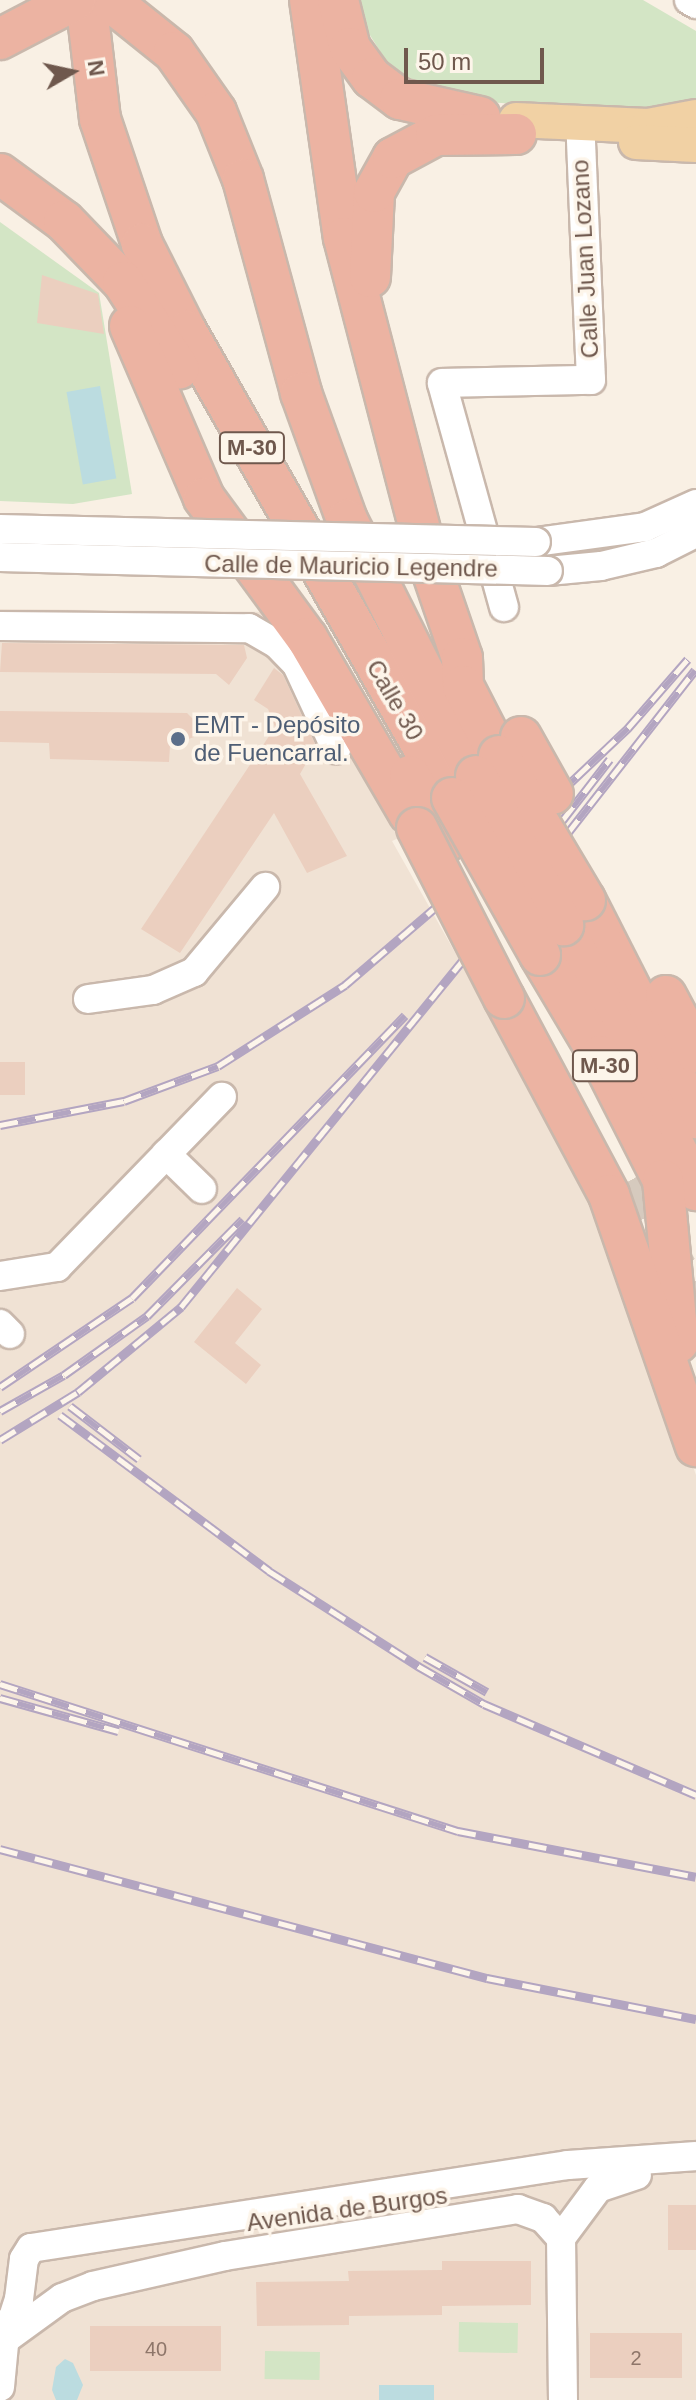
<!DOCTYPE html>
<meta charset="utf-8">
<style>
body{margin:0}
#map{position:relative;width:696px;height:2400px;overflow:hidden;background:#f9f0e4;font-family:Helvetica,sans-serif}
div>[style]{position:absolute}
.residential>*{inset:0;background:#f0e2d4}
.green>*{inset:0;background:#d3e5c5;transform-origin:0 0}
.water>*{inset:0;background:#bbdce0;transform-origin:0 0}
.building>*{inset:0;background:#ebcfbf;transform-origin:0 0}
.highway-tunnel>*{height:40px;margin-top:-20px;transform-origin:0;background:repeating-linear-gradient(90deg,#d6cabe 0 40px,transparent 0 60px)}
.roads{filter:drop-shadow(2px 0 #c9b8ac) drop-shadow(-2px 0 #c9b8ac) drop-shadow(0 2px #c9b8ac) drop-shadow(0 -2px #c9b8ac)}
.minor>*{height:28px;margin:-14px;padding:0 14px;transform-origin:14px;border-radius:14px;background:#fff}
.major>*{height:34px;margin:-17px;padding:0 17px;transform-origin:17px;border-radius:17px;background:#f1d1a4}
.highway>*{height:40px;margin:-20px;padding:0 20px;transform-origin:20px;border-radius:20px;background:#ecb3a2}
.rail>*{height:9px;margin-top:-4.5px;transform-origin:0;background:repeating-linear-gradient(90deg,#fdf5ea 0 18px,#b3a5c1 0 36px);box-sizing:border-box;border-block:2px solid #b3a5c1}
.bridges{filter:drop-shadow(2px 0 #c9b8ac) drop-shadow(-2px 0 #c9b8ac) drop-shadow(0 2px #c9b8ac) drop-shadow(0 -2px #c9b8ac)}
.minor-bridge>*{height:28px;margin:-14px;padding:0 14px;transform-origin:14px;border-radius:14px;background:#fff}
.highway-bridge>*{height:40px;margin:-20px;padding:0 20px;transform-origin:20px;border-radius:20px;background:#ecb3a2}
.dots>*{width:22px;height:22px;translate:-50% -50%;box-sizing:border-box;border:4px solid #fdf5ea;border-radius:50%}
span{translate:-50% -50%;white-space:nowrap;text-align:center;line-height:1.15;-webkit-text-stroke:7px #fdf5ea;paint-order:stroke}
.number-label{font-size:20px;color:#8e766a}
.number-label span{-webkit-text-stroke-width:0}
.shield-label span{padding:2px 6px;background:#fdf5ea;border:2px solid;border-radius:6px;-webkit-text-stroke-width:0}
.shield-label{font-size:22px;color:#6f584d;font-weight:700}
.street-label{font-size:24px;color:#6f584d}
.service-label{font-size:24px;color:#4e5e75}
.left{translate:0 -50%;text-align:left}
.north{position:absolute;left:32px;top:32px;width:80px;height:80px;-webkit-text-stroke:6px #fdf5ea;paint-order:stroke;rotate:81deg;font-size:22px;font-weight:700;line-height:32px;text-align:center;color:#6f584d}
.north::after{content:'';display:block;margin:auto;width:28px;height:36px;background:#6f584d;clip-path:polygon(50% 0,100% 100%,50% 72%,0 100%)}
.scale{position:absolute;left:404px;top:48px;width:140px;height:36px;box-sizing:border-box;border:4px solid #6f584d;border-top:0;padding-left:10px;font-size:24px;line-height:28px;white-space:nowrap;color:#6f584d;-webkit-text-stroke:6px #fdf5ea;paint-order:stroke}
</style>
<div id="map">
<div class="residential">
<i style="clip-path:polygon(0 609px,280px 612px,410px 833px,392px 841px,608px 1223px,696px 1475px,696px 2400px,0 2400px)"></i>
</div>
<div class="green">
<i style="clip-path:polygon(348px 0,643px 0,696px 31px,696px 98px,666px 113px,434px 99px,393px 72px)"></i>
<i style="clip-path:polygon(0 222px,99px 293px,132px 494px,73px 504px,0 501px)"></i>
<i style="left:459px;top:2322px;width:59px;height:30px;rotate:1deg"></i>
<i style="left:265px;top:2351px;width:55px;height:28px;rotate:1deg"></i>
</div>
<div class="water">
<i style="left:100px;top:386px;width:94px;height:34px;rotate:80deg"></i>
<i style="clip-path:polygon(65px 2359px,73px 2363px,83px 2385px,77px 2400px,56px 2400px,52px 2390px,56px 2367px)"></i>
<i style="left:434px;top:2385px;width:15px;height:55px;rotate:90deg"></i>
</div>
<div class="building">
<i style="clip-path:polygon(42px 275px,98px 294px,104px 334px,37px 323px)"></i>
<i style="clip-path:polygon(2px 643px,244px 645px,247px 658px,229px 685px,216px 674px,0 672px)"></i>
<i style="clip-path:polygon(274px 668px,283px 675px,316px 746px,300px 774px,347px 856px,307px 873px,274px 813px,180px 953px,141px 929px,275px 727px,268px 709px,254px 700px)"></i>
<i style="clip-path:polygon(0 711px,187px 713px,196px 722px,194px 737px,170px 746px,169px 762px,50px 759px,49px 743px,0 742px)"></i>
<i style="left:0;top:1062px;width:25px;height:33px"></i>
<i style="clip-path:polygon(237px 1288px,262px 1309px,235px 1343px,261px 1365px,246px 1384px,194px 1342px)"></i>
<i style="left:696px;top:2205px;width:45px;height:28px;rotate:90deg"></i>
<i style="clip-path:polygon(442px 2261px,531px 2261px,531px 2305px,442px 2306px,442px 2315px,349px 2316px,349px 2325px,257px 2326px,256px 2282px,349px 2281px,348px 2271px,442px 2270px)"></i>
<i style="left:90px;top:2326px;width:131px;height:45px"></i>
<i style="left:682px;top:2333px;width:45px;height:92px;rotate:90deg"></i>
</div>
<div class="highway-tunnel">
<i style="left:629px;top:1181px;width:139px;rotate:61.2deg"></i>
</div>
<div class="roads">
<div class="minor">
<i style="left:689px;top:0;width:8px;rotate:30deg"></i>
<i style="left:536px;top:542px;width:110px;rotate:-7.8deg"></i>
<i style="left:645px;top:527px;width:56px;rotate:-24.3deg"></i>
<i style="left:548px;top:571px;width:53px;rotate:-5.4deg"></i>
<i style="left:601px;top:566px;width:57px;rotate:-13.3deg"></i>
<i style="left:656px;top:553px;width:45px;rotate:-26.6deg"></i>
<i style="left:504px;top:607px;width:232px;rotate:-105.5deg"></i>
<i style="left:442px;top:383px;width:149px;rotate:-1.2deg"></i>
<i style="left:591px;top:380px;width:242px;rotate:-92.4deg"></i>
<i style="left:0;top:626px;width:249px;rotate:0.5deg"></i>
<i style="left:249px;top:628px;width:32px;rotate:30deg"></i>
<i style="left:277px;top:644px;width:29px;rotate:46deg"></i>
<i style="left:297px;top:665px;width:93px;rotate:65.1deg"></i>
<i style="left:88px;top:999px;width:66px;rotate:-7.9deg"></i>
<i style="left:153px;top:990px;width:45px;rotate:-23.7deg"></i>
<i style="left:194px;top:972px;width:111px;rotate:-50.1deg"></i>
<i style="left:166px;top:1154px;width:50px;rotate:44.2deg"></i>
<i style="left:0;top:1276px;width:58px;rotate:-9deg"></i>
<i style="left:57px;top:1267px;width:237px;rotate:-45.9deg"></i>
<i style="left:0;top:1324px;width:14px;rotate:45deg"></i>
<i style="left:7px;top:2338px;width:68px;rotate:-36deg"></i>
<i style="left:62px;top:2298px;width:33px;rotate:-21deg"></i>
<i style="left:93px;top:2286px;width:135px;rotate:-12.8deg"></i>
<i style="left:225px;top:2256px;width:297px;rotate:-9.1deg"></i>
<i style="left:518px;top:2209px;width:27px;rotate:20deg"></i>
<i style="left:543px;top:2218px;width:27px;rotate:48deg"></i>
<i style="left:6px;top:2339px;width:42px;rotate:-72deg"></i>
<i style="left:19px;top:2299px;width:40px;rotate:-82.9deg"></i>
<i style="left:24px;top:2259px;width:13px;rotate:-58deg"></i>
<i style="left:31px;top:2248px;width:543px;rotate:-8.79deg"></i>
<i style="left:568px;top:2165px;width:128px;rotate:-4deg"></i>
<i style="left:0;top:2387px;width:64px;rotate:-84.6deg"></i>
<i style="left:563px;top:2400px;width:162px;rotate:-90.7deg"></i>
<i style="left:561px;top:2238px;width:62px;rotate:-53.5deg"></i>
<i style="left:598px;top:2188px;width:41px;rotate:-18.4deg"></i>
</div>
<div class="major">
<i style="left:516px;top:120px;width:132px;rotate:2.6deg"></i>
<i style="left:648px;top:126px;width:49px;rotate:-10.6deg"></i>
<i style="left:636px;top:142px;width:60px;rotate:2.9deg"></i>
</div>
<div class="highway">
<i style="left:86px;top:0;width:120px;rotate:83.3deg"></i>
<i style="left:100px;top:119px;width:132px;rotate:71.4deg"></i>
<i style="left:142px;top:244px;width:97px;rotate:63.2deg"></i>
<i style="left:186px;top:331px;width:537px;rotate:60.33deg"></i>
<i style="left:109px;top:0;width:83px;rotate:38.7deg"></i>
<i style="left:174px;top:52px;width:73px;rotate:55deg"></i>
<i style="left:216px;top:112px;width:72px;rotate:68.1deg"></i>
<i style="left:243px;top:179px;width:222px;rotate:74.8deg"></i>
<i style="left:301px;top:393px;width:135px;rotate:70.1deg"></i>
<i style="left:347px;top:520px;width:287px;rotate:63.3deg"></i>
<i style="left:310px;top:0;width:240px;rotate:81.9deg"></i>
<i style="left:344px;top:238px;width:325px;rotate:75.4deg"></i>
<i style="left:426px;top:553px;width:111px;rotate:71.1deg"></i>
<i style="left:462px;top:658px;width:28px;rotate:88deg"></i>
<i style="left:463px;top:686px;width:79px;rotate:62.8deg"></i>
<i style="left:338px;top:0;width:49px;rotate:76deg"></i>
<i style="left:350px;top:48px;width:37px;rotate:54deg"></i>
<i style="left:372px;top:78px;width:35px;rotate:37deg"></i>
<i style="left:400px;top:99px;width:82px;rotate:12.7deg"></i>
<i style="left:0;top:39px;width:85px;rotate:-27.5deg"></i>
<i style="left:0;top:174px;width:79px;rotate:36.3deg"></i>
<i style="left:64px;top:221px;width:85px;rotate:46deg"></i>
<i style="left:123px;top:282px;width:103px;rotate:57.2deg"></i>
<i style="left:370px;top:277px;width:85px;rotate:-87.3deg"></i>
<i style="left:374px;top:192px;width:39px;rotate:-61deg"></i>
<i style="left:393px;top:158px;width:49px;rotate:-28.1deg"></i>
<i style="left:436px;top:135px;width:80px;rotate:-0.7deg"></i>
<i style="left:130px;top:326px;width:187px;rotate:66.7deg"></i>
<i style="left:204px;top:498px;width:174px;rotate:53.7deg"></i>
<i style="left:307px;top:638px;width:203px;rotate:59.8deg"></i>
<i style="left:410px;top:776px;width:75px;rotate:62.1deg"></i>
<i style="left:585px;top:900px;width:245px;rotate:63deg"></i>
<i style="left:563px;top:925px;width:297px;rotate:63.3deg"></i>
<i style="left:540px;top:955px;width:117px;rotate:59.3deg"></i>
<i style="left:600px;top:1056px;width:139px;rotate:63.1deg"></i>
<i style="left:663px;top:1180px;width:163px;rotate:84.7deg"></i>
<i style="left:666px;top:996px;width:64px;rotate:61.8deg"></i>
<i style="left:504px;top:998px;width:223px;rotate:61.9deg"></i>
<i style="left:609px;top:1195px;width:266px;rotate:70.9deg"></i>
</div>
</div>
<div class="rail">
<i style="left:550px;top:802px;width:108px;rotate:-43.5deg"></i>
<i style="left:628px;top:728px;width:91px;rotate:-49deg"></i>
<i style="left:562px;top:821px;width:78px;rotate:-52.3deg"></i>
<i style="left:567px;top:834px;width:208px;rotate:-52deg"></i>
<i style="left:0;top:1125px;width:126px;rotate:-11deg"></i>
<i style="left:124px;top:1101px;width:100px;rotate:-20.4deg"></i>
<i style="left:218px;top:1066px;width:151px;rotate:-32.5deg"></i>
<i style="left:345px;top:985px;width:155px;rotate:-40.6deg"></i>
<i style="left:0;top:1387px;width:159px;rotate:-34deg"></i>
<i style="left:132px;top:1298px;width:393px;rotate:-46deg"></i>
<i style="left:70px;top:1406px;width:87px;rotate:37.5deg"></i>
<i style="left:0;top:1411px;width:73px;rotate:-29.4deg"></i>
<i style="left:64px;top:1375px;width:102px;rotate:-35.4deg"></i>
<i style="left:147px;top:1316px;width:136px;rotate:-45.3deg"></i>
<i style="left:60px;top:1415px;width:261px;rotate:36.7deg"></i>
<i style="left:269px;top:1571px;width:177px;rotate:32.5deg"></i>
<i style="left:418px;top:1666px;width:76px;rotate:29.9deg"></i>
<i style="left:484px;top:1704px;width:231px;rotate:23.2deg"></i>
<i style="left:0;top:1440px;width:92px;rotate:-31.6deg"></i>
<i style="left:78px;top:1392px;width:134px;rotate:-39.5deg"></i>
<i style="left:181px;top:1307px;width:485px;rotate:-50.9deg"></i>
<i style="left:425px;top:1657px;width:71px;rotate:29.4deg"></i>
<i style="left:0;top:1684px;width:481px;rotate:17.8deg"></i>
<i style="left:458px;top:1831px;width:242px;rotate:10.9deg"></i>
<i style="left:0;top:1698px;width:123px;rotate:15.6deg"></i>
<i style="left:0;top:1849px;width:504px;rotate:14.84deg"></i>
<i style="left:487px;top:1978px;width:213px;rotate:11.1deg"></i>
</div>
<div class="bridges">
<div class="minor-bridge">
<i style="left:0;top:529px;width:536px;rotate:1.39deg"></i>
<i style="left:0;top:557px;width:548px;rotate:1.46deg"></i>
</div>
<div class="highway-bridge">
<i style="left:521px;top:737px;width:65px;rotate:60.7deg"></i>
<i style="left:499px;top:756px;width:168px;rotate:59.2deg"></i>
<i style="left:476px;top:776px;width:173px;rotate:59.7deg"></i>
<i style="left:452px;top:798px;width:180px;rotate:60.7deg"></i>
<i style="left:417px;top:828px;width:191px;rotate:62.9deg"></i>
</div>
</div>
<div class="dots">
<i style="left:178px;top:739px;background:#5c6f8a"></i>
</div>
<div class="number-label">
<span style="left:156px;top:2349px">40</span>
<span style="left:636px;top:2358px">2</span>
</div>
<div class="shield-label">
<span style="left:252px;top:448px">M-30</span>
<span style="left:605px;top:1066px">M-30</span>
</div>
<div class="street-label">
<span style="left:585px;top:259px;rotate:-93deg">Calle Juan Lozano</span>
<span style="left:351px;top:566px;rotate:1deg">Calle de Mauricio Legendre</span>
<span style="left:395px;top:700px;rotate:60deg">Calle 30</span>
<span style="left:347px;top:2209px;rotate:-8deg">Avenida de Burgos</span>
</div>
<div class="service-label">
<span class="left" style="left:194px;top:739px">EMT - Depósito<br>de Fuencarral.</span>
</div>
<div class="north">N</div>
<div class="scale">50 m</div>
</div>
